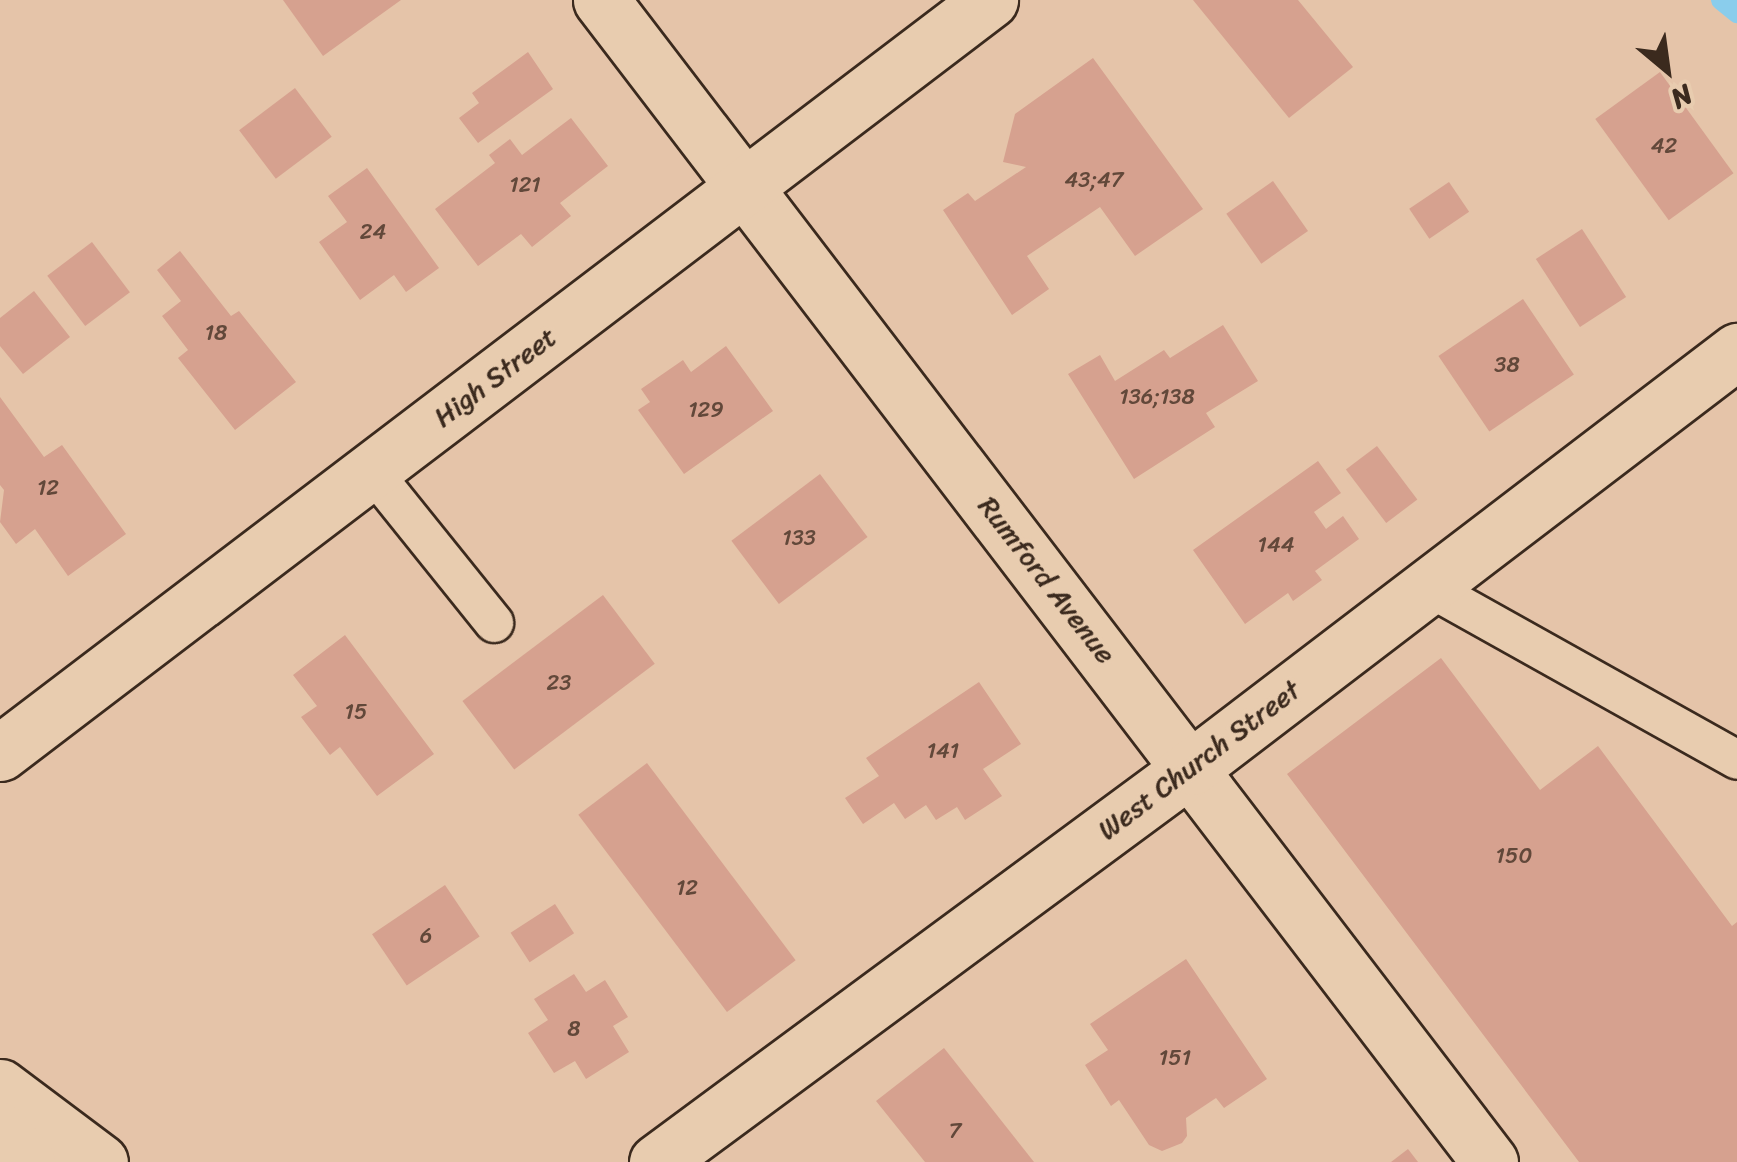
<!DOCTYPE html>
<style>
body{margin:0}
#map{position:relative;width:1737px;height:1162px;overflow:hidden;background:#e5c4a9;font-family:Sriracha,sans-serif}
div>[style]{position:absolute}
.stream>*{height:20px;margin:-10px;padding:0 10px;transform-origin:10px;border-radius:10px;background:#8acdec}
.building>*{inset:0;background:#d6a18f;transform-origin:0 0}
.roads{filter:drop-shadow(2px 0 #3b2a1e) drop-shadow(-2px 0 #3b2a1e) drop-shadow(0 2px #3b2a1e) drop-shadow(0 -2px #3b2a1e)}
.lane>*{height:38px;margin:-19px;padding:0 19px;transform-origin:19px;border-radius:19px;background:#e8ccaf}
.street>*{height:55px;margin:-27.5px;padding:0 27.5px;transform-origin:27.5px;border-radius:27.5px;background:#e8ccaf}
.secondary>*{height:55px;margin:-27.5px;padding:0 27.5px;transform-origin:27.5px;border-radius:27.5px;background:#e8ccaf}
span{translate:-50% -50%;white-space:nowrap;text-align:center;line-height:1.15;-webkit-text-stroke:8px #e8ccaf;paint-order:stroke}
.number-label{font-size:22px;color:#62483a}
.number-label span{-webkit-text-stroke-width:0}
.street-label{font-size:28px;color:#3b2a1e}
.north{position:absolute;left:1617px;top:20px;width:100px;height:100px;-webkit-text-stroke:8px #e8ccaf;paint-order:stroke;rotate:151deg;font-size:28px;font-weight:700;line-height:40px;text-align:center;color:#3b2a1e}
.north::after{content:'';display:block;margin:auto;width:35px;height:45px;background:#3b2a1e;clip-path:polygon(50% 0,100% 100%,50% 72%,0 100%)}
</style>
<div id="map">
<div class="stream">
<i style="left:1721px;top:0;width:21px;rotate:39deg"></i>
</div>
<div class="building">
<i style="clip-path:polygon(283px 0,401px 0,323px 56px)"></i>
<i style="clip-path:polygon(1193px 0,1298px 0,1353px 67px,1289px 118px)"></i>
<i style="clip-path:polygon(528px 52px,553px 89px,478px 143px,459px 118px,479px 103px,472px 93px)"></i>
<i style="clip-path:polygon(1093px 58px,1203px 209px,1135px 256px,1100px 207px,1027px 256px,1049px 289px,1012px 315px,943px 210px,968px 193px,975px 201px,1026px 167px,1003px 162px,1015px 114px)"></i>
<i style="left:1660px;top:72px;width:125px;height:80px;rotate:54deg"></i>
<i style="left:295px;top:88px;width:61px;height:70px;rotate:53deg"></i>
<i style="clip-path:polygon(571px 118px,608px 166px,560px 203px,571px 216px,532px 247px,521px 234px,478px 266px,435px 209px,495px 163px,489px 155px,510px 139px,522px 155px)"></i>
<i style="clip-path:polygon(367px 168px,439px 268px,406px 292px,394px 275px,360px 300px,319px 242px,347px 222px,328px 196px)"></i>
<i style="left:1273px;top:181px;width:61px;height:57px;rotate:55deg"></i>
<i style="left:1449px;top:182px;width:36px;height:48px;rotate:56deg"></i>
<i style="left:1582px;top:229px;width:81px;height:55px;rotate:57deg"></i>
<i style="left:92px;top:242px;width:63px;height:56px;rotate:53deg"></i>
<i style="clip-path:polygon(180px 251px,231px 316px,239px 311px,296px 382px,235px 430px,178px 358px,188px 350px,162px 316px,181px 301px,157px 270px)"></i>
<i style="clip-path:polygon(34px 291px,70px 337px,23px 374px,0 346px,0 318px)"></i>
<i style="left:1523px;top:299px;width:91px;height:102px;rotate:56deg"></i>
<i style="clip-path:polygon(1223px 325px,1258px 381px,1206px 413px,1215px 427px,1134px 479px,1068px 374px,1100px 355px,1115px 381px,1164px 350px,1170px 358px)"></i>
<i style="clip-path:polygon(726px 346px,773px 411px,684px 474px,638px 410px,650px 402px,641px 389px,683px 360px,691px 372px)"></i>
<i style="clip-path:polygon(0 397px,44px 457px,62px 445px,126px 534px,68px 576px,35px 529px,16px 544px,0 522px,4px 490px,0 485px)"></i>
<i style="left:1377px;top:446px;width:67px;height:39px;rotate:53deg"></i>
<i style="clip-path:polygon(1318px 461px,1341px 493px,1314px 512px,1326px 529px,1343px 516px,1359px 539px,1315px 571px,1322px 580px,1293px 601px,1288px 593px,1245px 624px,1193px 550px)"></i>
<i style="left:820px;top:474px;width:79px;height:111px;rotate:53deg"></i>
<i style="left:603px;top:595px;width:86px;height:176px;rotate:53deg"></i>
<i style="clip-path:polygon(345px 635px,434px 754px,377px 796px,340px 747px,330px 755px,301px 717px,317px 706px,293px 675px)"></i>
<i style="clip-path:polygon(1441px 658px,1540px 790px,1598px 746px,1732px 926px,1737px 922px,1737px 1162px,1579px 1162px,1287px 774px)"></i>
<i style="clip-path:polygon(979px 682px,1021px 744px,983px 769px,1002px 796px,965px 820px,957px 807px,936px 820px,926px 805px,905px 819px,894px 803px,863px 824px,845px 798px,879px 776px,866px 758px)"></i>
<i style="left:647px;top:763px;width:247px;height:86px;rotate:53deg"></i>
<i style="left:445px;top:885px;width:62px;height:88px;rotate:56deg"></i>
<i style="left:555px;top:904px;width:35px;height:53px;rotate:57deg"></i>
<i style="clip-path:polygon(1186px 959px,1267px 1079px,1224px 1108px,1216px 1098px,1186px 1118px,1187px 1136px,1182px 1143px,1162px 1151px,1149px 1145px,1119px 1100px,1111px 1106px,1085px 1065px,1108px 1050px,1090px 1024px)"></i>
<i style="clip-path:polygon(574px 974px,586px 992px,605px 980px,628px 1017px,613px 1026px,629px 1052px,586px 1079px,575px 1061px,554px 1073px,528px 1033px,548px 1020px,534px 999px)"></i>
<i style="clip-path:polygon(944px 1048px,1034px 1162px,925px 1162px,876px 1101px)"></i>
<i style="clip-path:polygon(1408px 1149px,1418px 1162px,1391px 1162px)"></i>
</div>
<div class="roads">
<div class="lane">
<i style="left:372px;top:471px;width:195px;rotate:51.2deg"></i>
<i style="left:1428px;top:587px;width:354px;rotate:29.2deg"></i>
</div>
<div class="street">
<i style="left:601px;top:0;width:1463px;rotate:52.58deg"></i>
<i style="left:0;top:753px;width:1244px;rotate:-37.26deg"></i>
<i style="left:657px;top:1162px;width:665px;rotate:-36.44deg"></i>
<i style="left:1192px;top:767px;width:686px;rotate:-37.35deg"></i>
</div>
<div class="secondary">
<i style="left:0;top:1087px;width:125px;rotate:36.9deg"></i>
<i style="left:0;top:1130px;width:42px;rotate:49.8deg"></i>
</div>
</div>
<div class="number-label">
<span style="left:1664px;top:146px">42</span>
<span style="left:1094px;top:180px">43;47</span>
<span style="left:525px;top:185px">121</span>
<span style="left:373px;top:232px">24</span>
<span style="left:216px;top:333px">18</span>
<span style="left:1507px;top:365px">38</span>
<span style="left:1157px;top:397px">136;138</span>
<span style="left:706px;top:410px">129</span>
<span style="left:48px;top:488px">12</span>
<span style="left:799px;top:538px">133</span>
<span style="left:1276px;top:545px">144</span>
<span style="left:559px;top:683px">23</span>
<span style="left:356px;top:712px">15</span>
<span style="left:943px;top:751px">141</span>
<span style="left:1514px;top:856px">150</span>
<span style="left:687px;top:888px">12</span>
<span style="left:426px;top:936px">6</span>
<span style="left:574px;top:1029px">8</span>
<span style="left:1175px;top:1058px">151</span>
<span style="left:955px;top:1131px">7</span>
</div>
<div class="street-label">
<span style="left:495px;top:377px;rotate:-37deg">High Street</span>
<span style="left:1047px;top:580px;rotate:52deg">Rumford Avenue</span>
<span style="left:1199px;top:760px;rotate:-37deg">West Church Street</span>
</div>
<div class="north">N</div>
</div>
